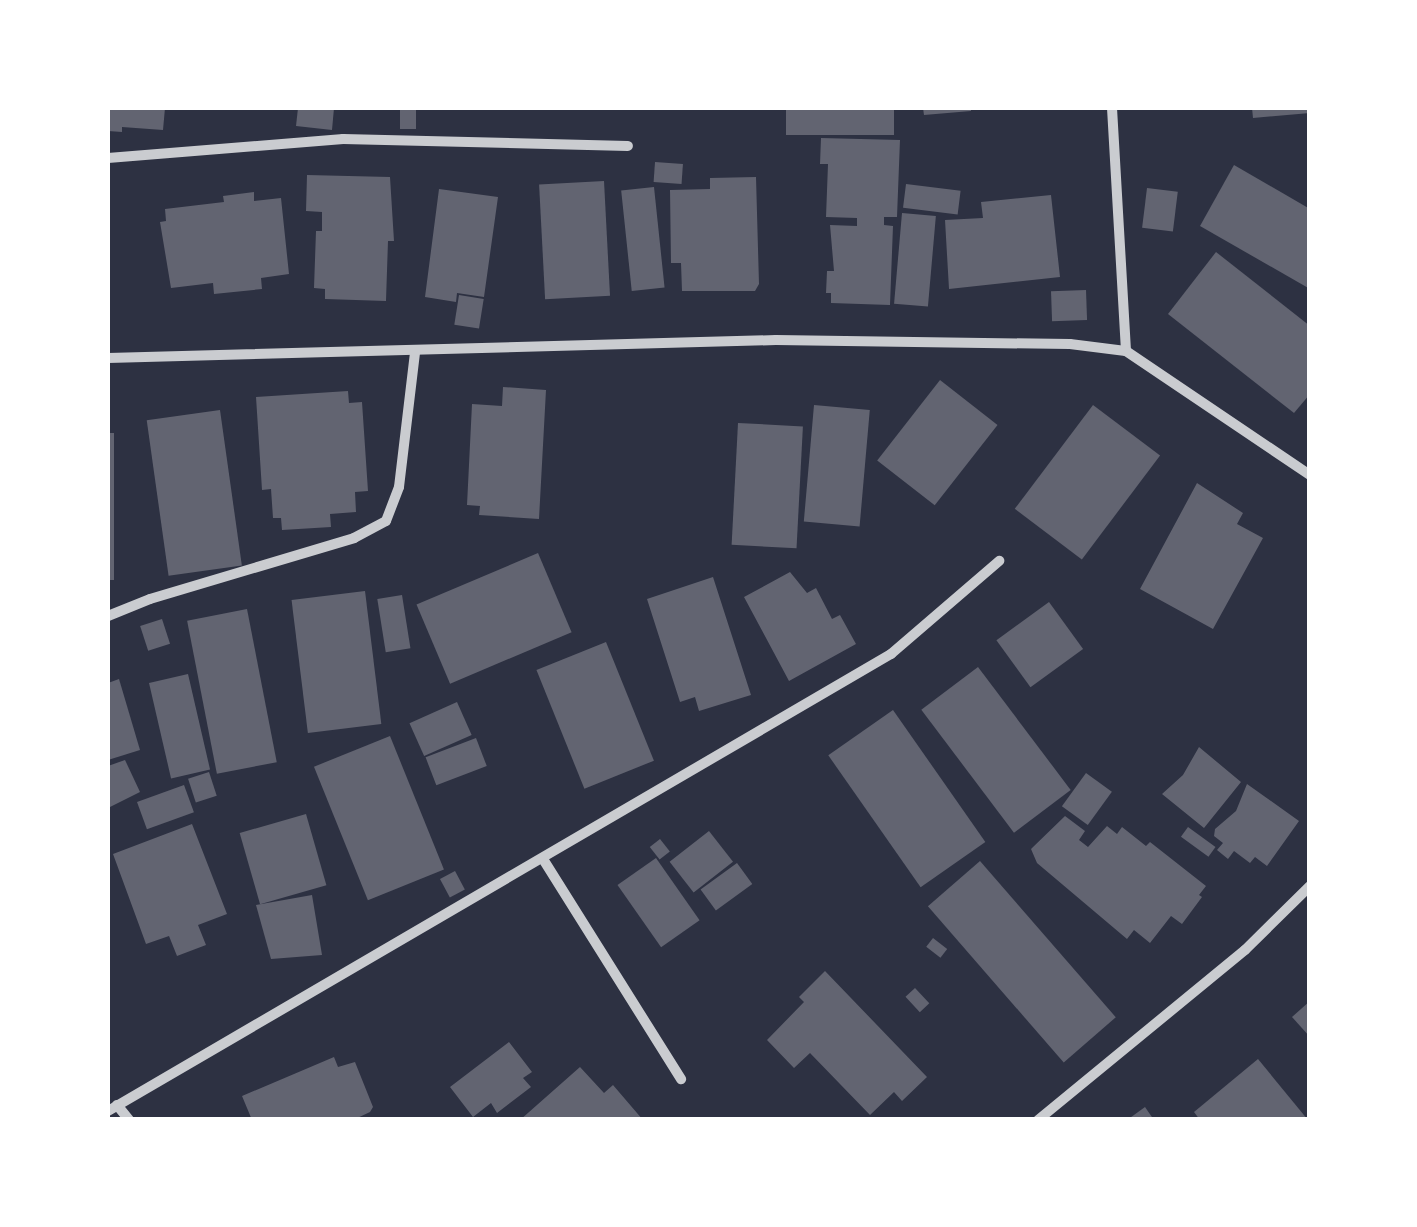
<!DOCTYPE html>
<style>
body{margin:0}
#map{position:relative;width:1417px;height:1227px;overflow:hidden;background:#2d3142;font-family:"Nunito Sans",sans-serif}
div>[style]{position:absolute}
.building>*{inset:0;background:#626471;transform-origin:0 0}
.minor>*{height:10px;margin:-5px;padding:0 5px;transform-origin:5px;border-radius:5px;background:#caccd0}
span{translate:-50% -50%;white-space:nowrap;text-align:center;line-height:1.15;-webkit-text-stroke:10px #fff;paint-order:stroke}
.frame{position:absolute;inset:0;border:110px solid #fff;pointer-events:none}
</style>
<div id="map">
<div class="building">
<i style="clip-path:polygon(108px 108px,165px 108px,163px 130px,122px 127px,122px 132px,108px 131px)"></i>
<i style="clip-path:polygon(298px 108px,334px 108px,332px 130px,296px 126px)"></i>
<i style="left:400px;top:108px;width:16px;height:21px"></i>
<i style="left:786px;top:108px;width:108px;height:27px"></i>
<i style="clip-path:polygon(923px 108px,971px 108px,971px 111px,924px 115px)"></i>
<i style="clip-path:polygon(1252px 108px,1310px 108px,1310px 113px,1253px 118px)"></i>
<i style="clip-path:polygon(821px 138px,900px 140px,897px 217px,884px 217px,884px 225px,893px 226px,890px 305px,831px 303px,831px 293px,826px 293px,827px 271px,834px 271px,830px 225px,857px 226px,857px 218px,826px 217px,828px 164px,820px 164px)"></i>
<i style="left:655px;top:162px;width:28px;height:20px;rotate:4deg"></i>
<i style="clip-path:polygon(1234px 165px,1310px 209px,1310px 289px,1200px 226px)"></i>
<i style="clip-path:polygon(307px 175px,390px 177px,394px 241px,388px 241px,386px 301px,325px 299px,325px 289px,314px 288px,316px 231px,322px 231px,322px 212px,306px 211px)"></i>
<i style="clip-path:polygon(756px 177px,759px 284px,755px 291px,682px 291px,681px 263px,671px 263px,670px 190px,710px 189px,710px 178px)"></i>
<i style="left:604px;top:181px;width:115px;height:65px;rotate:87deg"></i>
<i style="left:906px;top:184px;width:55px;height:24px;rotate:7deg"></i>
<i style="left:654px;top:187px;width:101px;height:33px;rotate:84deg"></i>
<i style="left:1147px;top:188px;width:31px;height:40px;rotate:7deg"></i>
<i style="clip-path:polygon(439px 189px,498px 197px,484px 297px,457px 293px,456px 302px,425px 297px)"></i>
<i style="clip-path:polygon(254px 192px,254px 201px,281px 198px,289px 274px,261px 278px,262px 289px,214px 294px,213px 283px,171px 288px,160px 222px,166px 221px,165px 209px,224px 202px,223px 196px)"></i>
<i style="clip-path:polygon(1051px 195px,1060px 277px,949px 289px,945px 220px,983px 218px,981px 202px)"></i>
<i style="left:902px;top:213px;width:34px;height:91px;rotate:5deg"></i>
<i style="clip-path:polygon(1216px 252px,1310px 326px,1310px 394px,1294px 413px,1168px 314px)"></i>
<i style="left:1086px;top:290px;width:30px;height:35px;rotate:88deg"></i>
<i style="left:459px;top:295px;width:25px;height:30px;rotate:9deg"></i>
<i style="left:940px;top:380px;width:73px;height:102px;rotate:38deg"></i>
<i style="clip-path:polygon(503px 387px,546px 390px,539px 519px,479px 515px,480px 506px,467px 505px,472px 404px,502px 406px)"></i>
<i style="clip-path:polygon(348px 391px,349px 403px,362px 402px,368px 491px,355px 492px,356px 512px,330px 514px,331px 527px,282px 530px,281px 518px,273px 518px,271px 489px,262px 490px,256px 397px)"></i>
<i style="left:814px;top:405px;width:56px;height:117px;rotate:5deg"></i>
<i style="left:1093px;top:405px;width:84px;height:130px;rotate:37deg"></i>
<i style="left:220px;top:410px;width:157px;height:74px;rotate:82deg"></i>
<i style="left:738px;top:423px;width:65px;height:122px;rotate:3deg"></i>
<i style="left:114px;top:433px;width:147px;height:6px;rotate:90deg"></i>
<i style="clip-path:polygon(1197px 483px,1243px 513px,1237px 524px,1263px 538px,1213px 629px,1140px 589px)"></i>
<i style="left:538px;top:553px;width:86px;height:132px;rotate:67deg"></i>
<i style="clip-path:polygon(790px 572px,807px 593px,816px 588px,832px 619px,840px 615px,856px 644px,789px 681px,744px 597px)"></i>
<i style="clip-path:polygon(713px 577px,751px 695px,699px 711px,695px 697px,680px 702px,647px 599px)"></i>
<i style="left:365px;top:591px;width:134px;height:74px;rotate:83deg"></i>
<i style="left:402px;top:595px;width:54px;height:25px;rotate:81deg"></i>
<i style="left:1049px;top:602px;width:58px;height:65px;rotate:54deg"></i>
<i style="left:247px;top:609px;width:156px;height:61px;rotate:79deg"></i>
<i style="left:162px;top:619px;width:26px;height:23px;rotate:72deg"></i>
<i style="left:606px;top:642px;width:128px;height:75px;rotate:68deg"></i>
<i style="left:978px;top:667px;width:154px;height:71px;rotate:53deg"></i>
<i style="left:188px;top:674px;width:98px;height:40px;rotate:77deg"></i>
<i style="clip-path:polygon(119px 679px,140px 750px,108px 760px,108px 683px)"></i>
<i style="left:457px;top:702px;width:36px;height:52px;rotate:66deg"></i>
<i style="left:893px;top:710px;width:161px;height:79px;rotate:55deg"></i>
<i style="left:390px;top:736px;width:144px;height:82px;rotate:68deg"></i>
<i style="left:476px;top:738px;width:30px;height:54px;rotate:69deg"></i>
<i style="clip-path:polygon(1199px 747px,1241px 782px,1204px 828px,1162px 794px,1183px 775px)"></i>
<i style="clip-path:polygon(125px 760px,140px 792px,108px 808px,108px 766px)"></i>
<i style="left:209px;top:772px;width:25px;height:22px;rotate:72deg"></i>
<i style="left:1086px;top:773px;width:32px;height:41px;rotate:36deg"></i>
<i style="clip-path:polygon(1247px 784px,1299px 821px,1267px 866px,1255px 857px,1250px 863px,1234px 851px,1228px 859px,1217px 850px,1223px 843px,1214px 836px,1215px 829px,1236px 811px)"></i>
<i style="left:184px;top:785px;width:29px;height:50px;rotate:70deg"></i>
<i style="left:306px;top:814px;width:74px;height:69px;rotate:74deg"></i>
<i style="clip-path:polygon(1065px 816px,1085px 831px,1079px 840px,1088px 847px,1107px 826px,1117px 834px,1122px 827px,1146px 846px,1150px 842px,1206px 886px,1199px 895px,1202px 897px,1182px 924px,1171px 916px,1150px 943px,1134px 930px,1127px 939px,1037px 863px,1031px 849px)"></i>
<i style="clip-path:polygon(192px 824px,227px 914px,198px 925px,206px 945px,177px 956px,169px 936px,146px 944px,113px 854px)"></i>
<i style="left:1188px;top:827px;width:34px;height:12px;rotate:36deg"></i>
<i style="left:709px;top:831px;width:39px;height:50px;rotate:52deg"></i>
<i style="left:660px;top:839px;width:16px;height:13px;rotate:52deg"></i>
<i style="left:656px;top:858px;width:76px;height:47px;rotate:55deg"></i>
<i style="left:980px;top:861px;width:207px;height:69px;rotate:49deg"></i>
<i style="left:737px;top:863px;width:26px;height:45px;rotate:54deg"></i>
<i style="left:455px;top:871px;width:21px;height:17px;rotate:62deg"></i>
<i style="clip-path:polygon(312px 895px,322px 955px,271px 959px,256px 905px)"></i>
<i style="left:933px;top:938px;width:18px;height:11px;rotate:38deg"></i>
<i style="clip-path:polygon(825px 971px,927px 1077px,902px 1101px,894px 1092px,870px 1115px,810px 1053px,794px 1068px,767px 1040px,804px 1002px,799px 997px)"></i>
<i style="left:915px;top:988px;width:21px;height:13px;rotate:47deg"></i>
<i style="clip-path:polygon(1310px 1001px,1310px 1037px,1292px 1017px)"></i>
<i style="clip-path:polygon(509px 1042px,532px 1072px,523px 1078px,531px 1087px,497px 1113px,491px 1103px,473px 1117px,450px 1087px)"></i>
<i style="clip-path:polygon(334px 1057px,338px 1067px,355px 1062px,373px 1107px,370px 1112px,353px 1120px,252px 1120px,242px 1096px)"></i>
<i style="clip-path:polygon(1258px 1059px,1308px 1120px,1200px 1120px,1194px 1112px)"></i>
<i style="clip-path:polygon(580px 1067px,604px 1093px,613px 1085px,643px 1120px,520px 1120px)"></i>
<i style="clip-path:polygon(1145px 1107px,1154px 1120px,1127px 1120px)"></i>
</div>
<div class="minor">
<i style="left:1112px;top:108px;width:243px;rotate:86.7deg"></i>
<i style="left:108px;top:158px;width:236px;rotate:-4.6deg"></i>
<i style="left:343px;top:139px;width:285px;rotate:1.4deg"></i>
<i style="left:108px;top:358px;width:668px;rotate:-1.54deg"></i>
<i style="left:776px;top:340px;width:294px;rotate:0.8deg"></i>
<i style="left:1070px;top:344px;width:56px;rotate:7.1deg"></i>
<i style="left:1126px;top:351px;width:222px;rotate:34deg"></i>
<i style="left:108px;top:616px;width:45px;rotate:-22deg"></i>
<i style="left:150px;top:599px;width:213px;rotate:-16.6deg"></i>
<i style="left:354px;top:538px;width:36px;rotate:-28deg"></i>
<i style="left:386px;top:521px;width:36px;rotate:-69deg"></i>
<i style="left:399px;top:487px;width:136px;rotate:-83.2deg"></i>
<i style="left:543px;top:859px;width:260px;rotate:57.9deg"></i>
<i style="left:117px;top:1105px;width:19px;rotate:51deg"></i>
<i style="left:108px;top:1111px;width:907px;rotate:-30.27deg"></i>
<i style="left:891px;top:654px;width:143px;rotate:-40.7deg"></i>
<i style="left:1038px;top:1120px;width:268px;rotate:-39.4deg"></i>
<i style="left:1245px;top:950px;width:91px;rotate:-44.6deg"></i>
</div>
<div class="frame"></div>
</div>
